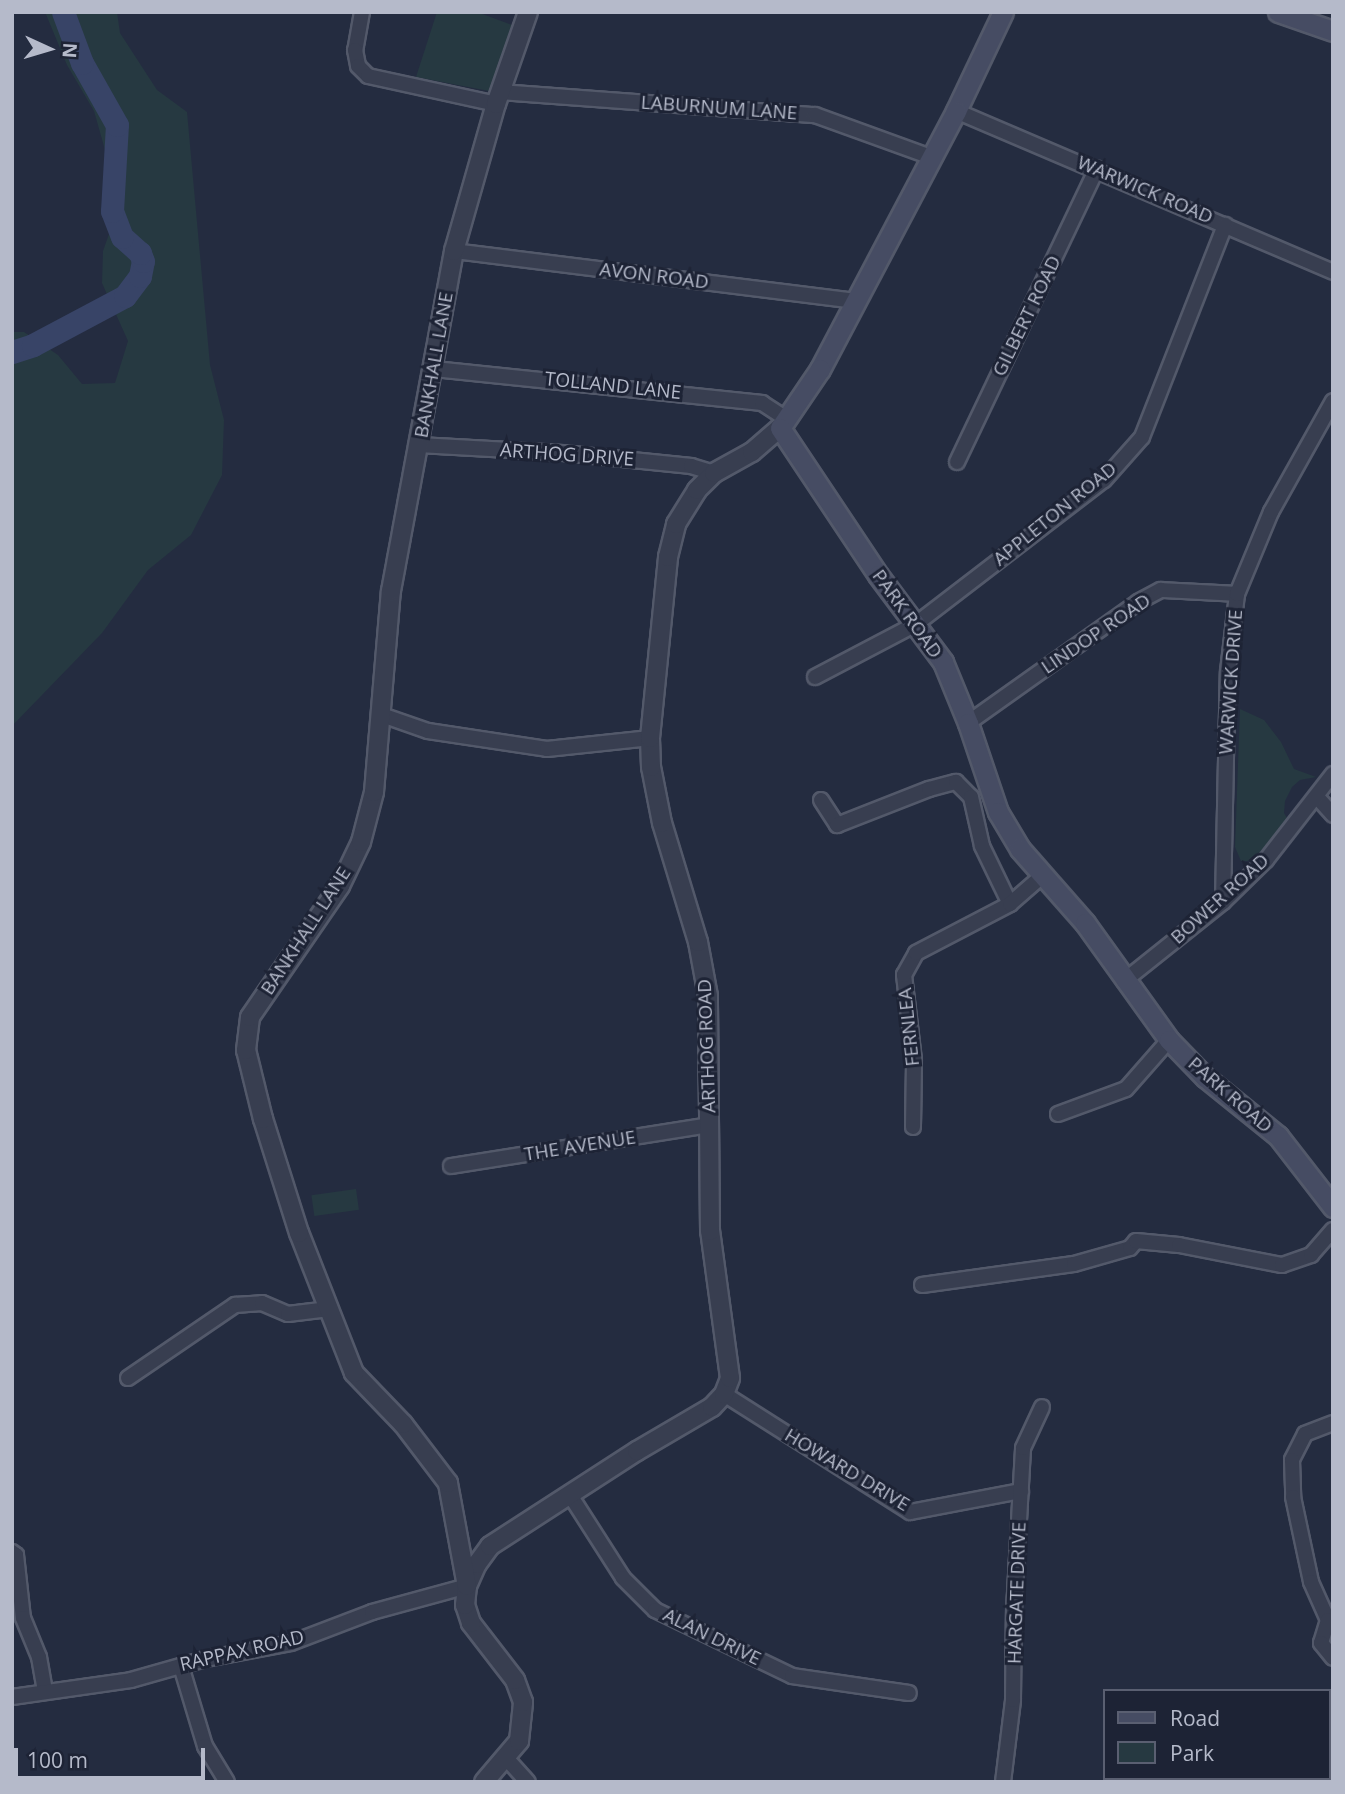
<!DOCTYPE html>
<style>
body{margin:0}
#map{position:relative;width:1345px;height:1794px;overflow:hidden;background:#242c40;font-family:"Open Sans",sans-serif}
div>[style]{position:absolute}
.green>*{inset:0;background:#263941;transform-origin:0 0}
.river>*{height:23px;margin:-11.5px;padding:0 11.5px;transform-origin:11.5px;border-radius:11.5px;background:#384467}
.roads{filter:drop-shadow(2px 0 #53596a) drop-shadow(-2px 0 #53596a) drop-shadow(0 2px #53596a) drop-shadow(0 -2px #53596a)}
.minor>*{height:14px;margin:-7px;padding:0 7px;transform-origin:7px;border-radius:7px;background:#383e50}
.tertiary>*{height:18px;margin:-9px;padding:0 9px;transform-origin:9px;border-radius:9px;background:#383e50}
.secondary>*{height:19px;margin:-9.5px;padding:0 9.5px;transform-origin:9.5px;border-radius:9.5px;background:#464c63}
span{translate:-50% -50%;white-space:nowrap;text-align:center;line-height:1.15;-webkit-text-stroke:6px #1d2335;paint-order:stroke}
.street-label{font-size:19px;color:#b5baca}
.frame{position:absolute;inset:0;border:14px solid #b5baca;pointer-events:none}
.legend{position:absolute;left:1103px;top:1689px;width:228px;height:91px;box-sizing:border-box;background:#1d2335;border:2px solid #5a5f71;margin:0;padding:9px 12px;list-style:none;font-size:21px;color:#b5baca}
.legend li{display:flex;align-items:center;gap:14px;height:35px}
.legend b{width:35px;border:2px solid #5a5f71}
.north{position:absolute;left:14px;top:14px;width:70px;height:70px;-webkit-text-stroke:5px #1d2335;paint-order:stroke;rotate:94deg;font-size:19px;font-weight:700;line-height:28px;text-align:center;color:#b5baca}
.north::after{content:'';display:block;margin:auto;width:24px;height:32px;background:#b5baca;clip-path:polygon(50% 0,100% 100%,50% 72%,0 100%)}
.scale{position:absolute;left:14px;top:1748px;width:191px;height:32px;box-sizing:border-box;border:4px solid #b5baca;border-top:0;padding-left:9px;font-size:21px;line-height:24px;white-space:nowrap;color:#b5baca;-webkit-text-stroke:5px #1d2335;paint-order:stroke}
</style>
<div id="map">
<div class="green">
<i style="clip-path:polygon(45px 12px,117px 12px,120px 33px,157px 90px,187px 112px,210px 365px,224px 420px,222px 475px,191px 535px,148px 570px,102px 633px,12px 726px,12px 332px,24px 332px,58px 355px,82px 384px,115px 383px,128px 341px,102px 283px,103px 251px,120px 203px,94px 111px,67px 65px)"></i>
<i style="clip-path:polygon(437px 12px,477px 12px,512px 25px,489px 91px,416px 77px)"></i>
<i style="clip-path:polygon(1240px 709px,1264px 720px,1281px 742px,1294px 769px,1316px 777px,1300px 780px,1292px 787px,1285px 801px,1284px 813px,1288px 820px,1253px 860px,1247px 861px,1241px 861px,1235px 847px)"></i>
<i style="left:356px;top:1189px;width:21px;height:45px;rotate:82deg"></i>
</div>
<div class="river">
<i style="left:12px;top:352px;width:22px;rotate:-18deg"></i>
<i style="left:33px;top:345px;width:104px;rotate:-28deg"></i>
<i style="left:125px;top:296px;width:25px;rotate:-53deg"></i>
<i style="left:140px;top:276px;width:15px;rotate:-79deg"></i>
<i style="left:143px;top:261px;width:9px;rotate:-111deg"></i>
<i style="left:140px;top:253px;width:24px;rotate:-138deg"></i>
<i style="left:122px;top:237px;width:28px;rotate:-111deg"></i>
<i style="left:112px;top:211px;width:86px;rotate:-86.7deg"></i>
<i style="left:117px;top:125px;width:71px;rotate:-119.4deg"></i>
<i style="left:82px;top:63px;width:54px;rotate:-110.4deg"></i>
</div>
<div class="roads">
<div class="minor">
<i style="left:362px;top:12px;width:39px;rotate:100deg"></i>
<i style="left:355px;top:50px;width:16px;rotate:79deg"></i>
<i style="left:358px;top:66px;width:14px;rotate:45deg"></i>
<i style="left:368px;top:76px;width:131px;rotate:12.3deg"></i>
<i style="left:500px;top:92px;width:316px;rotate:4.2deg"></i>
<i style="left:815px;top:115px;width:123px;rotate:19.9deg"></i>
<i style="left:956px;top:111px;width:410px;rotate:23.1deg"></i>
<i style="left:454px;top:251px;width:404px;rotate:7.1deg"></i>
<i style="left:434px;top:369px;width:330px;rotate:5.9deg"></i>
<i style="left:762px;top:403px;width:30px;rotate:33deg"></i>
<i style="left:419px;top:445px;width:144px;rotate:3.2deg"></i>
<i style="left:563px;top:453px;width:129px;rotate:5.8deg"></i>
<i style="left:691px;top:466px;width:24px;rotate:17deg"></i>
<i style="left:957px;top:462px;width:325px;rotate:-64.5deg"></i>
<i style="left:815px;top:677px;width:114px;rotate:-27.7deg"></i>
<i style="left:916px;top:624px;width:237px;rotate:-37.5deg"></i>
<i style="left:1104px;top:480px;width:57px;rotate:-48.5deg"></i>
<i style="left:1142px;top:437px;width:228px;rotate:-68.6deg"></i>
<i style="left:379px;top:714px;width:52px;rotate:19.1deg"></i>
<i style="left:428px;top:731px;width:120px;rotate:8.6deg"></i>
<i style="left:547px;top:749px;width:104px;rotate:-6.1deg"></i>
<i style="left:968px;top:723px;width:209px;rotate:-35.4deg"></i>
<i style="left:1138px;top:602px;width:26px;rotate:-28deg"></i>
<i style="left:1161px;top:590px;width:76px;rotate:3deg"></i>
<i style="left:1317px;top:797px;width:24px;rotate:48deg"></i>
<i style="left:821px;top:800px;width:30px;rotate:57deg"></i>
<i style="left:837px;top:825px;width:99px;rotate:-21.4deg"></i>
<i style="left:929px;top:789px;width:28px;rotate:-15deg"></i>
<i style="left:956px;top:782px;width:21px;rotate:45deg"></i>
<i style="left:971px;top:797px;width:50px;rotate:77.3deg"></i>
<i style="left:982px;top:846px;width:64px;rotate:64.2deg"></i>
<i style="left:1223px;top:902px;width:231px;rotate:-88.8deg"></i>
<i style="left:1228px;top:671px;width:78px;rotate:-83.3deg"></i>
<i style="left:1237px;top:594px;width:89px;rotate:-67.5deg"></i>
<i style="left:1271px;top:512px;width:127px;rotate:-60.8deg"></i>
<i style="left:1124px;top:981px;width:127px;rotate:-38.6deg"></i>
<i style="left:1223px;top:902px;width:60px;rotate:-44.3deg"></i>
<i style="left:1266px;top:860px;width:109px;rotate:-52.1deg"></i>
<i style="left:1058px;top:1114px;width:72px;rotate:-20.2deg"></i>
<i style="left:1126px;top:1089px;width:65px;rotate:-48.7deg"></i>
<i style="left:913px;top:1127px;width:67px;rotate:-89.1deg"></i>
<i style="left:914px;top:1060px;width:86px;rotate:-96.7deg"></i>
<i style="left:904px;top:975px;width:25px;rotate:-61deg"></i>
<i style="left:916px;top:953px;width:106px;rotate:-27.5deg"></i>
<i style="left:1010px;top:904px;width:43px;rotate:-41.2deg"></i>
<i style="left:451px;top:1166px;width:262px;rotate:-9deg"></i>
<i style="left:922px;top:1285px;width:153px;rotate:-7.9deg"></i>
<i style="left:1074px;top:1264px;width:58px;rotate:-15.9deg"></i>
<i style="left:1130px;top:1248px;width:9px;rotate:-49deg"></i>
<i style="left:1136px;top:1241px;width:43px;rotate:5.3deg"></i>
<i style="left:1179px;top:1245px;width:105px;rotate:11deg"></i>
<i style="left:1282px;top:1265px;width:31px;rotate:-19deg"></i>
<i style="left:1311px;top:1255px;width:33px;rotate:-49deg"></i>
<i style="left:128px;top:1378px;width:130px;rotate:-34.3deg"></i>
<i style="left:235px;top:1305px;width:27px;rotate:-4deg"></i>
<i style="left:262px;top:1303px;width:28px;rotate:23deg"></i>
<i style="left:288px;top:1314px;width:39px;rotate:-7deg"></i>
<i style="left:724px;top:1394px;width:220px;rotate:32.4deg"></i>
<i style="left:910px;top:1512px;width:113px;rotate:-10.7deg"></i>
<i style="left:1333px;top:1423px;width:30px;rotate:159deg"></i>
<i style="left:1305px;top:1434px;width:29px;rotate:117deg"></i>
<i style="left:1292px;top:1460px;width:37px;rotate:88deg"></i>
<i style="left:1293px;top:1497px;width:87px;rotate:78deg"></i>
<i style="left:1311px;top:1582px;width:42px;rotate:65.9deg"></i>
<i style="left:1328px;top:1620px;width:24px;rotate:107deg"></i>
<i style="left:1321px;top:1643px;width:19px;rotate:51deg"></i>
<i style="left:570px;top:1495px;width:98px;rotate:57.4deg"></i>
<i style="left:623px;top:1578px;width:45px;rotate:45deg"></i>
<i style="left:655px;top:1610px;width:152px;rotate:25.7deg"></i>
<i style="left:792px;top:1676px;width:118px;rotate:8.3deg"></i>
<i style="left:12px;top:1552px;width:5px;rotate:37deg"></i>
<i style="left:16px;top:1555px;width:63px;rotate:83.7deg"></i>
<i style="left:23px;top:1618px;width:42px;rotate:67.7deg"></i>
<i style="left:39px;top:1657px;width:34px;rotate:80deg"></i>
<i style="left:181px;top:1666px;width:84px;rotate:73.3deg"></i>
<i style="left:205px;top:1746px;width:42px;rotate:58.6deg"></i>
<i style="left:12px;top:1697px;width:120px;rotate:-8.1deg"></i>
<i style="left:131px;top:1680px;width:77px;rotate:-15.8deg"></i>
<i style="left:205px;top:1659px;width:87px;rotate:-10.5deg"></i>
<i style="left:291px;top:1643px;width:87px;rotate:-20.9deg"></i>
<i style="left:372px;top:1612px;width:98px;rotate:-15.3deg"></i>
<i style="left:507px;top:1759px;width:31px;rotate:48deg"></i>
<i style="left:1216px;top:1778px;width:4px;rotate:90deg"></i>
<i style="left:1003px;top:1782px;width:83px;rotate:-83deg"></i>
<i style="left:1013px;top:1700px;width:90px;rotate:-89.4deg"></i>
<i style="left:1014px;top:1610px;width:162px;rotate:-86.8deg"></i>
<i style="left:1023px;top:1448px;width:45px;rotate:-65.1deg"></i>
</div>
<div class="tertiary">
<i style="left:467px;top:1586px;width:24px;rotate:-66deg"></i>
<i style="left:477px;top:1564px;width:22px;rotate:-54deg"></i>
<i style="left:490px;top:1546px;width:175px;rotate:-32.9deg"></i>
<i style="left:637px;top:1451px;width:87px;rotate:-30.4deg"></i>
<i style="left:712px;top:1407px;width:18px;rotate:-47deg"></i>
<i style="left:724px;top:1394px;width:17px;rotate:-69deg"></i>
<i style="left:730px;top:1378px;width:148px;rotate:-97.7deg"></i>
<i style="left:710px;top:1231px;width:235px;rotate:-90.5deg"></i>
<i style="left:708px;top:996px;width:55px;rotate:-100.5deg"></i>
<i style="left:698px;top:942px;width:124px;rotate:-106.8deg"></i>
<i style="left:662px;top:823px;width:57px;rotate:-101.1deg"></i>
<i style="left:651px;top:767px;width:29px;rotate:-92deg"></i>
<i style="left:650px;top:738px;width:182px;rotate:-84.3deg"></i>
<i style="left:668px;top:557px;width:34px;rotate:-76deg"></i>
<i style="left:676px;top:524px;width:40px;rotate:-58deg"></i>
<i style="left:697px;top:490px;width:24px;rotate:-45deg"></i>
<i style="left:714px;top:473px;width:43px;rotate:-28.9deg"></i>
<i style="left:752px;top:452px;width:37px;rotate:-41deg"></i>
<i style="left:484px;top:1782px;width:54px;rotate:-49.5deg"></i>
<i style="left:519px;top:1741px;width:39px;rotate:-84deg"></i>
<i style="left:523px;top:1702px;width:23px;rotate:-110deg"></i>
<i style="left:515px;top:1680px;width:72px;rotate:-127.7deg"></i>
<i style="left:471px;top:1623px;width:19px;rotate:-108deg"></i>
<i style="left:465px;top:1605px;width:19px;rotate:-84deg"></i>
<i style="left:467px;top:1586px;width:105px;rotate:-100.5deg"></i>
<i style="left:448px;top:1483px;width:74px;rotate:-127.3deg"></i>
<i style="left:403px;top:1424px;width:71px;rotate:-133.9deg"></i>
<i style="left:354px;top:1373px;width:150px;rotate:-111.4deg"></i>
<i style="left:299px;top:1233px;width:120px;rotate:-107.5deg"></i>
<i style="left:263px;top:1119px;width:71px;rotate:-103.8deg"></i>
<i style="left:246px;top:1050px;width:33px;rotate:-83deg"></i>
<i style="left:250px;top:1017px;width:159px;rotate:-55.5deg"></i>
<i style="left:340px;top:886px;width:49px;rotate:-64.5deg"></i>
<i style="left:361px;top:842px;width:52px;rotate:-75.4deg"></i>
<i style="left:374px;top:792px;width:202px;rotate:-85.2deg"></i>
<i style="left:391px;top:591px;width:346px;rotate:-79.5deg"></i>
<i style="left:454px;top:251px;width:153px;rotate:-74.1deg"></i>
<i style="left:496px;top:104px;width:97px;rotate:-70.8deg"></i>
</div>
<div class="secondary">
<i style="left:1003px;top:12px;width:110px;rotate:115.4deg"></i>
<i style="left:956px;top:111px;width:292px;rotate:117.8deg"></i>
<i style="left:820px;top:369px;width:71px;rotate:124.1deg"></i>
<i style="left:780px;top:428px;width:177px;rotate:56.3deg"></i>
<i style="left:878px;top:575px;width:109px;rotate:53.2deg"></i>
<i style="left:943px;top:662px;width:66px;rotate:67.7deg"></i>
<i style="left:968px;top:723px;width:94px;rotate:71.4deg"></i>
<i style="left:998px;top:812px;width:43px;rotate:59.3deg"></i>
<i style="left:1020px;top:849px;width:98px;rotate:48.7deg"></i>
<i style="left:1085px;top:923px;width:144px;rotate:54.3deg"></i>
<i style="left:1169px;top:1040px;width:52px;rotate:45.8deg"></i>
<i style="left:1205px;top:1077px;width:94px;rotate:38.9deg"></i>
<i style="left:1278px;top:1136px;width:90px;rotate:52.2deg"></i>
<i style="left:1278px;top:12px;width:58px;rotate:19.1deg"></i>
</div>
</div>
<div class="street-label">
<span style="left:719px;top:108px;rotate:4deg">LABURNUM LANE</span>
<span style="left:1145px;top:190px;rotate:23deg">WARWICK ROAD</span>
<span style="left:654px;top:276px;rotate:7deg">AVON ROAD</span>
<span style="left:1027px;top:316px;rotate:-64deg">GILBERT ROAD</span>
<span style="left:434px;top:365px;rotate:-80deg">BANKHALL LANE</span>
<span style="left:613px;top:386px;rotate:6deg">TOLLAND LANE</span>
<span style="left:567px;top:455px;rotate:4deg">ARTHOG DRIVE</span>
<span style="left:1055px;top:514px;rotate:-39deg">APPLETON ROAD</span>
<span style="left:907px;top:614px;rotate:54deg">PARK ROAD</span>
<span style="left:1096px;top:634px;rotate:-34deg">LINDOP ROAD</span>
<span style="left:1231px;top:682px;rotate:-86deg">WARWICK DRIVE</span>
<span style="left:1220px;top:899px;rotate:-42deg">BOWER ROAD</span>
<span style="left:306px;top:931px;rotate:-57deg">BANKHALL LANE</span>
<span style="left:909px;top:1027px;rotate:-96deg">FERNLEA</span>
<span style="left:707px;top:1046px;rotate:-92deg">ARTHOG ROAD</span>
<span style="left:1230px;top:1095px;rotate:41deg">PARK ROAD</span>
<span style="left:580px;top:1146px;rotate:-9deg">THE AVENUE</span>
<span style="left:847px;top:1470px;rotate:31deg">HOWARD DRIVE</span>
<span style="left:1017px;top:1593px;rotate:-88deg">HARGATE DRIVE</span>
<span style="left:712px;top:1637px;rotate:26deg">ALAN DRIVE</span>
<span style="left:242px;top:1651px;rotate:-13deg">RAPPAX ROAD</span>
</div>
<div class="frame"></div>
<ul class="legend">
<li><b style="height:9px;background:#464c63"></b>Road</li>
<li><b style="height:19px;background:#263941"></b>Park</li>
</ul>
<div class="north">N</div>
<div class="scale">100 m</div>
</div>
